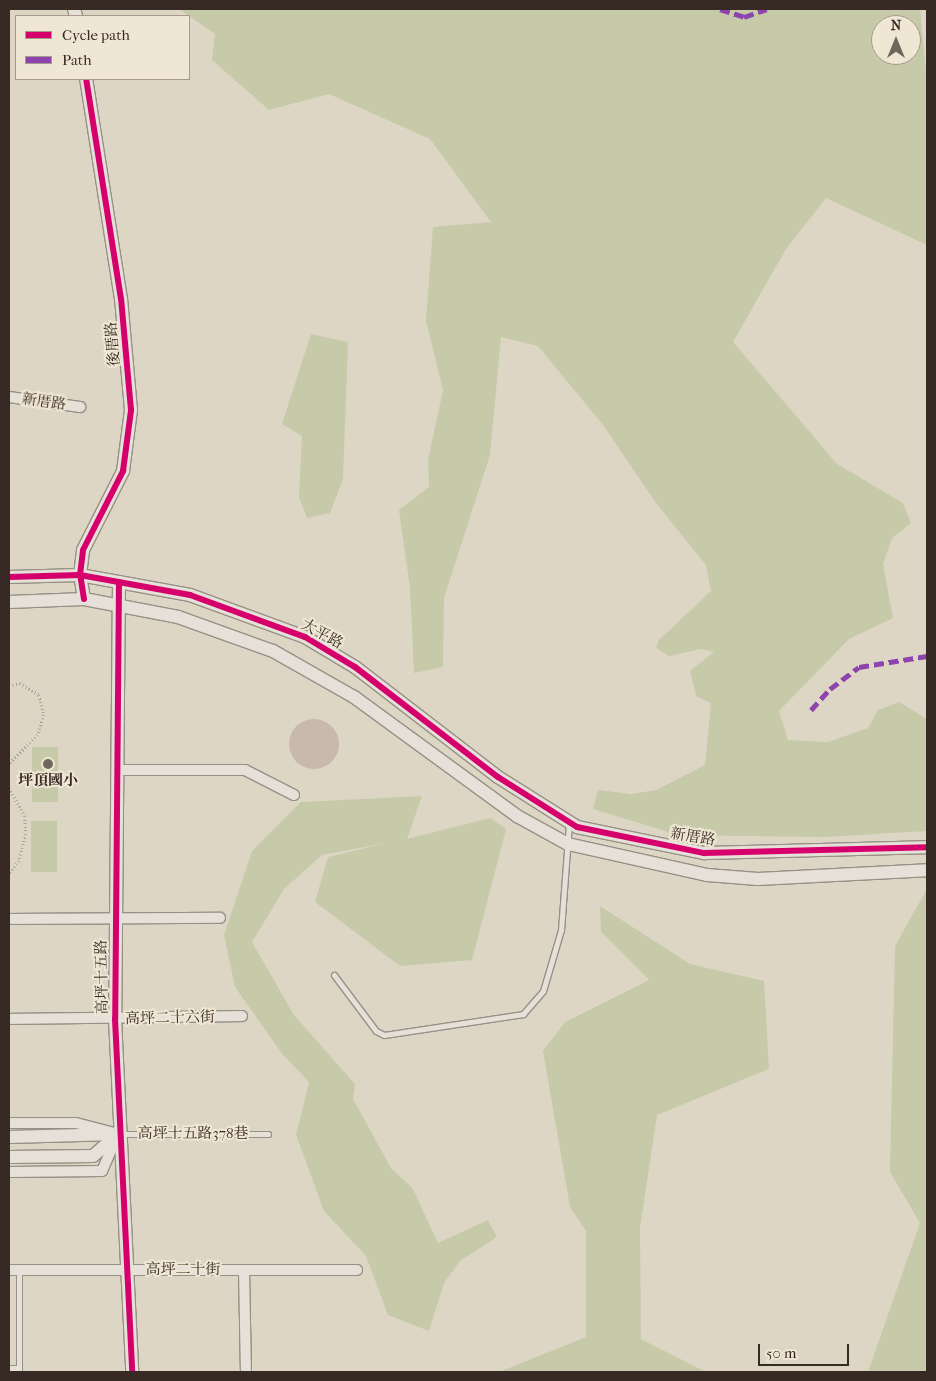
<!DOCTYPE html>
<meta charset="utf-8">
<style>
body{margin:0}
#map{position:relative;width:936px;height:1381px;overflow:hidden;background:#ddd6c5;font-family:"IM FELL French Canon","Noto Serif TC",serif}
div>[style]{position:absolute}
.green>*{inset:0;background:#c6caa9;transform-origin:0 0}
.building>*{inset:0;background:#c8b8ae}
.round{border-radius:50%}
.path>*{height:2.5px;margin-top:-1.25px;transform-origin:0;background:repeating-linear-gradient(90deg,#a7a29c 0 1px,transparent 0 3.5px)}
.roads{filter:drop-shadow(1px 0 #969086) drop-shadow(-1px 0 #969086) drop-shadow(0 1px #969086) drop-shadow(0 -1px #969086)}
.service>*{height:5px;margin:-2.5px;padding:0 2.5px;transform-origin:2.5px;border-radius:2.5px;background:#e5e1d9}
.minor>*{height:10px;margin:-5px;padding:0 5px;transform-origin:5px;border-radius:5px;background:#e5e1d9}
.tertiary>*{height:12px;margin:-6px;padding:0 6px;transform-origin:6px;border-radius:6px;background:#e5e1d9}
.quiet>*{height:5px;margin-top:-2.5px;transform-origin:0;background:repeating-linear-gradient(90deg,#8e44ad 0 10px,transparent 0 15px)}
.cycleway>*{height:6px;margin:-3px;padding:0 3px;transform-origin:3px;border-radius:3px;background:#d6006c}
.dots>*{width:14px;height:14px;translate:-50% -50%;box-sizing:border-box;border:2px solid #efe6d3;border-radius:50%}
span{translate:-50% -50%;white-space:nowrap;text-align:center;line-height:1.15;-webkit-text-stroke:4px #efe6d3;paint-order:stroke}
.street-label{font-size:15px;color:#372924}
.poi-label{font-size:15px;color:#372924;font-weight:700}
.frame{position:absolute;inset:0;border:10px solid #372924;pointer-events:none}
.legend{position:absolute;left:15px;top:15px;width:175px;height:65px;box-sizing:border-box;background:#efe6d3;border:1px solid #a59a8d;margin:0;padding:6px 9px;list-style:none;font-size:15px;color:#372924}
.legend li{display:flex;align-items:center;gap:10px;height:25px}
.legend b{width:25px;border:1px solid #a59a8d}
.north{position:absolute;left:871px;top:15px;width:50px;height:50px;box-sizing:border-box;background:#efe6d3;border:1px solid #a59a8d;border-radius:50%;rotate:0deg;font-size:14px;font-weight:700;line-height:20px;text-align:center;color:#372924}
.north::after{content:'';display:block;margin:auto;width:18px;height:22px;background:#71665c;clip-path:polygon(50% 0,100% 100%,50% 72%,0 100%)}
.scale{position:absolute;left:758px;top:1344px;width:91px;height:22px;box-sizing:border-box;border:2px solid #372924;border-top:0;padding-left:6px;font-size:15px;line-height:18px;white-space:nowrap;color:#372924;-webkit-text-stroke:4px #efe6d3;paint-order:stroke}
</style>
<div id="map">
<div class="green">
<i style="clip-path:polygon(evenodd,179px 9px,920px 9px,927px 84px,927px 245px,826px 198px,786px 249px,733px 342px,837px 464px,903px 503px,911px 523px,892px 538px,883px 564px,893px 618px,849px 639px,779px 711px,788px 740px,828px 742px,868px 728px,878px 710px,899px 702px,927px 719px,927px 831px,825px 837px,678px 835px,593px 809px,598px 790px,631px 794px,656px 790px,705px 765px,711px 703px,696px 696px,690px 671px,714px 652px,701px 649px,669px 656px,656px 648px,659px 640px,711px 591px,706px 565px,656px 503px,603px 425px,538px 346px,501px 337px,490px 455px,444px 598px,443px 667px,414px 673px,410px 588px,399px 510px,429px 487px,428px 460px,443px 390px,426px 321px,433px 227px,491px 222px,430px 139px,329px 94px,269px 110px,212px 60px,215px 34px,179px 9px,881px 25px,911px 25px,911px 55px,881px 55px,881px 25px)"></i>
<i style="clip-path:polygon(311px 334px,348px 342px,343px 479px,330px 513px,307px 518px,299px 497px,302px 436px,282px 424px)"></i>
<i style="left:32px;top:747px;width:26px;height:55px"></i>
<i style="clip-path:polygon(422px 796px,407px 839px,490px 818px,506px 829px,472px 960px,400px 966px,315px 902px,328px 857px,386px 843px,322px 855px,284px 889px,252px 942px,294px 1015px,355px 1084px,353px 1099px,391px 1168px,413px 1189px,438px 1243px,488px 1220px,497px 1237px,460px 1261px,444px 1283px,429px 1331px,388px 1315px,366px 1256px,324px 1211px,296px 1135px,309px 1082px,283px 1055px,235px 987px,224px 935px,252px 851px,301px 802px)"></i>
<i style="left:31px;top:821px;width:26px;height:51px"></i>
<i style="clip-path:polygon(927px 889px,927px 1372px,868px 1372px,920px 1223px,890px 1172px,895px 946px)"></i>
<i style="clip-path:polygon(600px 906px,690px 964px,764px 981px,769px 1069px,657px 1115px,640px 1228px,641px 1339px,706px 1372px,499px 1372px,586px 1337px,586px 1231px,570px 1207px,543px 1051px,565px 1022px,649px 980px,601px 932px)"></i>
</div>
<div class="building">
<i class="round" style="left:289px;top:719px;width:50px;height:50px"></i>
</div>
<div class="path">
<i style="left:9px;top:686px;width:11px;rotate:-15deg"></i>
<i style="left:20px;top:683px;width:22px;rotate:32deg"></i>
<i style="left:39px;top:695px;width:21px;rotate:76deg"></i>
<i style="left:44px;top:715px;width:21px;rotate:107deg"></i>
<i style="left:38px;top:735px;width:41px;rotate:135deg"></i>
<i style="left:9px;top:788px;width:32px;rotate:60deg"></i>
<i style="left:25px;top:816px;width:18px;rotate:87deg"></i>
<i style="left:26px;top:834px;width:28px;rotate:105deg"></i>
<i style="left:19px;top:861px;width:16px;rotate:128deg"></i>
</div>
<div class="roads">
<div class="service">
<i style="left:334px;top:975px;width:70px;rotate:53.1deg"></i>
<i style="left:376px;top:1031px;width:9px;rotate:27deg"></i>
<i style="left:384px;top:1035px;width:141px;rotate:-8.6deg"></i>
<i style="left:523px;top:1014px;width:30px;rotate:-49deg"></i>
<i style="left:543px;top:991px;width:64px;rotate:-73.6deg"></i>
<i style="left:561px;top:930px;width:107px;rotate:-85.7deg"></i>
<i style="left:121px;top:1134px;width:147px"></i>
<i style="left:19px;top:1270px;width:102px;rotate:90deg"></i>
<i style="left:9px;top:1368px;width:10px"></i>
</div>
<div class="minor">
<i style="left:9px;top:397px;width:72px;rotate:8deg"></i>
<i style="left:117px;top:770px;width:128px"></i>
<i style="left:245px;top:770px;width:55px;rotate:27deg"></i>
<i style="left:9px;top:919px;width:211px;rotate:-0.3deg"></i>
<i style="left:9px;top:1019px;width:233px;rotate:-0.7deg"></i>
<i style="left:9px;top:1123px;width:67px"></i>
<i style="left:76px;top:1123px;width:43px;rotate:14.7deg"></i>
<i style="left:118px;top:1134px;width:40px;rotate:113.4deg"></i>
<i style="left:102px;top:1171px;width:93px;rotate:179.4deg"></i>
<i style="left:9px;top:1270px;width:348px"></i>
<i style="left:244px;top:1270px;width:102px;rotate:88.9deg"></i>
</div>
<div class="tertiary">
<i style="left:74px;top:9px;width:7px;rotate:74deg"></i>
<i style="left:9px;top:577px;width:71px;rotate:-1.6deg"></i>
<i style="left:80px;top:575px;width:112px;rotate:10.3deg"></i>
<i style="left:190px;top:595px;width:122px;rotate:20.1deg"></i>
<i style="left:305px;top:637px;width:58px;rotate:31deg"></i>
<i style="left:355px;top:667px;width:180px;rotate:37.6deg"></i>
<i style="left:498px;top:777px;width:93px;rotate:32.3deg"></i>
<i style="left:577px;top:827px;width:130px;rotate:11.6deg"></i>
<i style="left:704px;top:853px;width:223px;rotate:-1.5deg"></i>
<i style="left:119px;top:582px;width:437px;rotate:90.5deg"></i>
<i style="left:115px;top:1019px;width:353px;rotate:87.2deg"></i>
<i style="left:84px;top:599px;width:24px;rotate:-99deg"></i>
<i style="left:80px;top:575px;width:25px;rotate:-83deg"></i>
<i style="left:83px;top:550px;width:89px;rotate:-63.1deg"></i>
<i style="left:123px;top:471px;width:62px;rotate:-82.5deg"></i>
<i style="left:131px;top:410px;width:111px;rotate:-95.1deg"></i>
<i style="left:121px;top:299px;width:223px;rotate:-99deg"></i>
<i style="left:9px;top:602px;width:75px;rotate:-2.3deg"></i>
<i style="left:84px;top:599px;width:96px;rotate:10.8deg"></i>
<i style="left:178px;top:617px;width:101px;rotate:19.7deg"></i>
<i style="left:273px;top:651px;width:93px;rotate:29.6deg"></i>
<i style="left:354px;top:697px;width:202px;rotate:36.1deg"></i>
<i style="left:517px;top:816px;width:58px;rotate:28.8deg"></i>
<i style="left:568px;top:844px;width:142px;rotate:12.6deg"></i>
<i style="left:707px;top:875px;width:51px;rotate:4.5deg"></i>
<i style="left:758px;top:879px;width:169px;rotate:-3deg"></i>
<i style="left:9px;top:1137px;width:109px;rotate:-1.6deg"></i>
<i style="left:9px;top:1157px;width:84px;rotate:-0.7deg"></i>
<i style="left:93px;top:1156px;width:33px;rotate:-41deg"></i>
</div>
</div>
<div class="quiet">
<i style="left:720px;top:9px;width:25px;rotate:18deg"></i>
<i style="left:744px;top:17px;width:24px;rotate:-19deg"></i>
<i style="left:811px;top:710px;width:28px;rotate:-48deg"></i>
<i style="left:830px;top:689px;width:36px;rotate:-37deg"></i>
<i style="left:859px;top:667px;width:69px;rotate:-9.2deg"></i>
</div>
<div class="cycleway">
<i style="left:9px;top:577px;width:71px;rotate:-1.6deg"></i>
<i style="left:80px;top:575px;width:112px;rotate:10.3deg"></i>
<i style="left:190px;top:595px;width:122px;rotate:20.1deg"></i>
<i style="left:305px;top:637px;width:58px;rotate:31deg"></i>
<i style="left:355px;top:667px;width:180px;rotate:37.6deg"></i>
<i style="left:498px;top:777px;width:93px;rotate:32.3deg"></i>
<i style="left:577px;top:827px;width:130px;rotate:11.6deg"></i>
<i style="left:704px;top:853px;width:223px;rotate:-1.5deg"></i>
<i style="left:119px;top:582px;width:437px;rotate:90.5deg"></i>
<i style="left:115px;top:1019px;width:353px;rotate:87.2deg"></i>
<i style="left:84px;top:599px;width:24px;rotate:-99deg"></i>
<i style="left:80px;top:575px;width:25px;rotate:-83deg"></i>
<i style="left:83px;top:550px;width:89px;rotate:-63.1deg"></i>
<i style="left:123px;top:471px;width:62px;rotate:-82.5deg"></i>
<i style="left:131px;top:410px;width:111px;rotate:-95.1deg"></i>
<i style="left:121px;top:299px;width:223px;rotate:-99deg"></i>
</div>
<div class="dots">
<i style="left:48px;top:764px;background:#71665c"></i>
</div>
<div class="street-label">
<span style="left:113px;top:344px;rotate:-95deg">後厝路</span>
<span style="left:44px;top:402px;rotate:8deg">新厝路</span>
<span style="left:322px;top:634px;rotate:29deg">大平路</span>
<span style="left:693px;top:837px;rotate:9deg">新厝路</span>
<span style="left:102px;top:977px;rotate:-91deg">高坪十五路</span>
<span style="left:170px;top:1018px;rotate:-1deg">高坪二十六街</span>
<span style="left:193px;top:1134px">高坪十五路378巷</span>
<span style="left:183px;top:1270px">高坪二十街</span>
</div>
<div class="poi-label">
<span style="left:48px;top:781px">坪頂國小</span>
</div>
<div class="frame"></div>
<ul class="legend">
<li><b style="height:6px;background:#d6006c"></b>Cycle path</li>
<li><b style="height:6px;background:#8e44ad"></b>Path</li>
</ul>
<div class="north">N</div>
<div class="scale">50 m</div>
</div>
